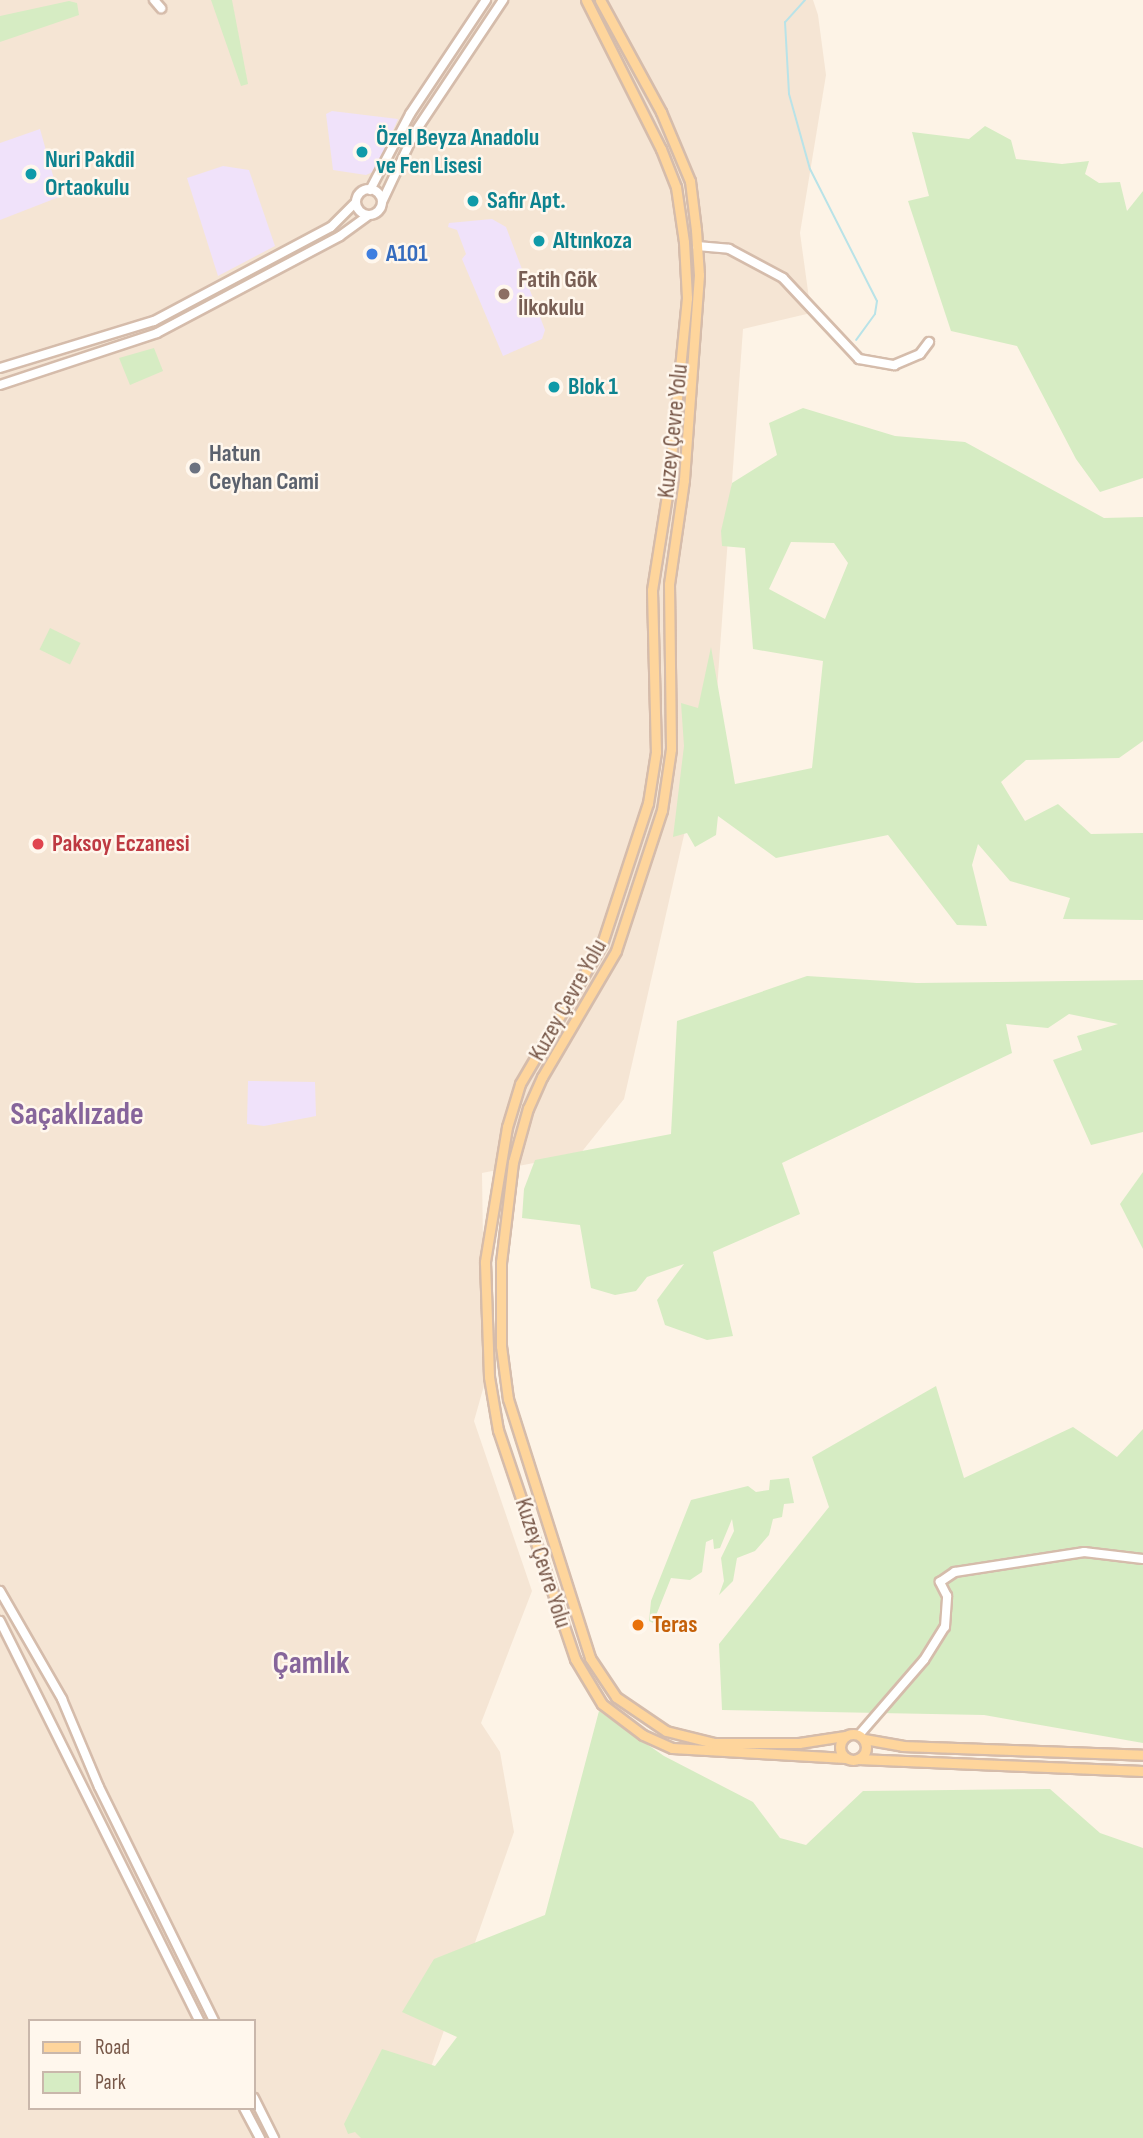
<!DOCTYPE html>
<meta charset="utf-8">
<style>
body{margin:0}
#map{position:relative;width:1143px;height:2138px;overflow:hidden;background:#fdf3e6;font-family:"Sofia Sans Condensed",sans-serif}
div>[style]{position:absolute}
.residential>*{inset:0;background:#f5e5d4}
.education>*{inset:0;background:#f0e2fa}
.green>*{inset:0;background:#d6ecc3;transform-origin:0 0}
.stream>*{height:2px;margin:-1px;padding:0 1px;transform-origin:1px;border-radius:1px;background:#b9e3e8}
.roads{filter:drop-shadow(2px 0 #d5bcab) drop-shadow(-2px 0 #d5bcab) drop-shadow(0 2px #d5bcab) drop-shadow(0 -2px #d5bcab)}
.secondary>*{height:8px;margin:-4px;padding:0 4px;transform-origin:4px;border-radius:4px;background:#fff}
.secondary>.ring{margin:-4px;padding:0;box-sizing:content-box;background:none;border:8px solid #fff;border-radius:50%}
.primary>*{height:9px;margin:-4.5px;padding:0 4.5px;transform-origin:4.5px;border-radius:4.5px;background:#fed59c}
.primary>.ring{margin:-4.5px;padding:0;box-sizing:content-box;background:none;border:9px solid #fed59c;border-radius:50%}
.dots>*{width:19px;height:19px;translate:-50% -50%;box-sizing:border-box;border:4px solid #fff7ed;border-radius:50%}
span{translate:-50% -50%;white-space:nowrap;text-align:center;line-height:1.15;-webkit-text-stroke:5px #fff7ed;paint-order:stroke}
.culture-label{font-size:24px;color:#0d838f;font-weight:700}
.left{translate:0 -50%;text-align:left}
.shop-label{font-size:24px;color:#366cbe;font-weight:700}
.education-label{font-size:24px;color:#785e54;font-weight:700}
.street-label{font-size:24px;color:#785849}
.worship-label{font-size:24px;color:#5b616d;font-weight:700}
.health-label{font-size:24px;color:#be3a42;font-weight:700}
.food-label{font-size:24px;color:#c56008;font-weight:700}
.district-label{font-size:32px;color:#86659b;font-weight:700}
.legend{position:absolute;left:28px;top:2019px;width:228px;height:91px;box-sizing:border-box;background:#fff7ed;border:2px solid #c9b7ab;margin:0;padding:9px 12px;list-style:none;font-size:21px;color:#785849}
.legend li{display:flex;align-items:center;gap:14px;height:35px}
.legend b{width:35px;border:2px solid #c9b7ab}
</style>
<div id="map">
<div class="residential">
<i style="clip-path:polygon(evenodd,0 0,813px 0,818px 15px,826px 75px,800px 233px,811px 313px,743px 329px,717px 690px,624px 1099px,580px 1154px,482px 1173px,485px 1382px,474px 1421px,532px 1591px,481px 1723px,500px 1752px,514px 1832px,406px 2138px,0 2138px,0 0,30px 2021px,254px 2021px,254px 2108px,30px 2108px,30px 2021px)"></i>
</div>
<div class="education">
<i style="clip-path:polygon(332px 111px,398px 119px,375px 171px,366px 175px,333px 170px,326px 114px)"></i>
<i style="clip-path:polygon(40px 129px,59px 197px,0 220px,0 143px)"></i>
<i style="clip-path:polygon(223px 166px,249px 170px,275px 246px,218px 276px,187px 178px)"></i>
<i style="clip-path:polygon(492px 219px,506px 227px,545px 330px,542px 339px,503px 356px,462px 259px,466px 254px,457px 230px,448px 227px,449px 223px)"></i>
<i style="clip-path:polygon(248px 1081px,315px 1082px,316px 1116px,264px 1126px,247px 1124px)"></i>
</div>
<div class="green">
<i style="clip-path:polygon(211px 0,232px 0,248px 84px,241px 86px)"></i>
<i style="clip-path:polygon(69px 1px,77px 3px,79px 15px,0 42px,0 16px)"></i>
<i style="clip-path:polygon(985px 126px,1011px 140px,1016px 159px,1062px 164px,1089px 161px,1085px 174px,1099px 183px,1120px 182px,1127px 211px,1143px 191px,1143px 478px,1100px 492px,1076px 459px,1017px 346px,951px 331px,908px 201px,929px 196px,912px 132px,969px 139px)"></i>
<i style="clip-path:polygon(154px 348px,163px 371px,130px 385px,119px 358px)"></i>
<i style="clip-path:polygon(evenodd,803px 408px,895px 436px,965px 442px,1104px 518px,1143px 517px,1143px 741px,1119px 758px,1026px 760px,1001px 782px,1025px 821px,1058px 804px,1091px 834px,1143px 833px,1143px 920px,1063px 919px,1070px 898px,1010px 881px,978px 844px,972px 865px,987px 926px,957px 925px,888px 835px,776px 858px,718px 816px,716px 835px,695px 847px,687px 833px,673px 837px,684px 746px,681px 703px,698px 708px,711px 647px,735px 784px,812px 768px,823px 661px,753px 649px,745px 548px,722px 546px,721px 531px,732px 483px,777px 455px,769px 423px,803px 408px,791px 542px,834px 543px,848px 563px,825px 619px,769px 589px,791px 542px)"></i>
<i style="left:50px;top:628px;width:34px;height:24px;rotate:26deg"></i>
<i style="clip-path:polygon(807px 976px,917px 983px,1143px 980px,1143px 1132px,1091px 1145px,1053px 1060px,1082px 1050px,1077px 1036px,1118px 1024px,1069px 1014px,1048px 1028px,1006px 1024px,1012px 1053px,782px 1163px,800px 1214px,713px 1252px,733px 1336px,707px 1340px,665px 1325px,657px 1300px,684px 1264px,647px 1277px,636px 1291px,615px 1295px,591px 1288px,580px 1225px,522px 1218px,524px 1189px,535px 1160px,671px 1134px,677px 1021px)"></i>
<i style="clip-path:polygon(1143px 1172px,1143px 1249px,1120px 1204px)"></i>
<i style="clip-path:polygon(936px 1386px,964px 1478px,1073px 1427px,1117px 1457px,1143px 1429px,1143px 1743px,984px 1715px,722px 1710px,719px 1644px,829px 1507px,812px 1457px)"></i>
<i style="clip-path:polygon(789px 1478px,794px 1503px,784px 1504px,782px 1517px,773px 1519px,769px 1535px,755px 1551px,737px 1558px,733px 1581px,719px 1595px,724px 1581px,721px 1558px,734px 1531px,732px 1519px,720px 1548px,714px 1549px,713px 1539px,706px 1542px,702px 1572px,690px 1580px,671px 1578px,653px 1623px,649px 1621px,651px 1601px,691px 1500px,748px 1486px,756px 1492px,769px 1490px,770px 1480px)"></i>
<i style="clip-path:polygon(599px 1711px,664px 1756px,753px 1802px,780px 1838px,806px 1845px,863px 1791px,1050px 1789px,1100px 1833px,1143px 1848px,1143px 2138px,361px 2138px,355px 2132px,348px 2134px,344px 2124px,382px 2049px,435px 2066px,457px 2037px,402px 2012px,434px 1959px,545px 1915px)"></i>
</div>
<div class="stream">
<i style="left:805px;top:0;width:30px;rotate:132deg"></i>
<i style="left:785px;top:22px;width:72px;rotate:86.8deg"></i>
<i style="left:789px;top:94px;width:78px;rotate:74.4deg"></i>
<i style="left:810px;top:169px;width:148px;rotate:63.1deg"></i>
<i style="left:877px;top:301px;width:13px;rotate:99deg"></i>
<i style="left:875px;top:314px;width:32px;rotate:126deg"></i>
</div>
<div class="roads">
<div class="secondary">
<i style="left:154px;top:0;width:11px;rotate:49deg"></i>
<i class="ring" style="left:356px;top:189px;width:18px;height:18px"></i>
<i style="left:370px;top:190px;width:86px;rotate:-62.2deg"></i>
<i style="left:410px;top:114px;width:137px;rotate:-56.3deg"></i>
<i style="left:382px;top:202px;width:77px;rotate:-64.8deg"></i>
<i style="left:415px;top:132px;width:159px;rotate:-56.3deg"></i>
<i style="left:697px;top:246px;width:32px;rotate:5deg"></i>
<i style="left:729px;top:249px;width:61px;rotate:28.2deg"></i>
<i style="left:783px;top:278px;width:111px;rotate:46.8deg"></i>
<i style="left:859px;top:359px;width:36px;rotate:10deg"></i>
<i style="left:894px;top:365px;width:28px;rotate:-23deg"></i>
<i style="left:920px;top:354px;width:15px;rotate:-53deg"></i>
<i style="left:0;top:368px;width:161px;rotate:-17deg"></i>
<i style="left:154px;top:321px;width:200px;rotate:-28deg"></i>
<i style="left:331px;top:227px;width:35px;rotate:-45deg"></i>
<i style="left:0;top:385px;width:165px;rotate:-18.3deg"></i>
<i style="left:157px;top:333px;width:207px;rotate:-27.9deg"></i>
<i style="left:340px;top:236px;width:34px;rotate:-36deg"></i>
<i style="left:0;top:1591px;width:125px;rotate:60.1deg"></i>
<i style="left:62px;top:1699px;width:95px;rotate:67.2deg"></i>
<i style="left:99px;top:1787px;width:261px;rotate:63.8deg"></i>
<i style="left:0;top:1621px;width:447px;rotate:63.5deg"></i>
<i style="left:859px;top:1735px;width:99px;rotate:-49.1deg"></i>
<i style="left:924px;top:1660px;width:39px;rotate:-58deg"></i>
<i style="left:945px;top:1627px;width:31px;rotate:-86deg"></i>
<i style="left:947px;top:1596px;width:16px;rotate:-117deg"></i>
<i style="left:940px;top:1582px;width:18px;rotate:-34deg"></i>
<i style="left:955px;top:1572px;width:131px;rotate:-8.8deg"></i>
<i style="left:1084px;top:1552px;width:59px;rotate:6.8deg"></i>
<i style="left:254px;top:2098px;width:45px;rotate:63.4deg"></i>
<i style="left:244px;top:2108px;width:34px;rotate:62deg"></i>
</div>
<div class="primary">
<i style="left:586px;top:0;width:167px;rotate:63.3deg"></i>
<i style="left:661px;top:149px;width:41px;rotate:68.5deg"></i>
<i style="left:676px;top:187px;width:56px;rotate:81.7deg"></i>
<i style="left:684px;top:242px;width:56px;rotate:86.9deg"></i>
<i style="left:687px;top:298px;width:192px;rotate:95.7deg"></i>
<i style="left:668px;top:489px;width:102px;rotate:99deg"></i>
<i style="left:652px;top:590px;width:162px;rotate:88.6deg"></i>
<i style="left:656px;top:752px;width:52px;rotate:98.9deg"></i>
<i style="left:648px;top:803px;width:148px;rotate:108.1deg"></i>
<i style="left:602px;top:944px;width:162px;rotate:120.4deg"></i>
<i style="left:520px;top:1084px;width:45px;rotate:106.8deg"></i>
<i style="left:507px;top:1127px;width:137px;rotate:99.3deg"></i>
<i style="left:485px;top:1262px;width:115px;rotate:88deg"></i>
<i style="left:489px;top:1377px;width:54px;rotate:80.4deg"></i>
<i style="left:498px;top:1430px;width:242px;rotate:71.4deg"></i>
<i style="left:575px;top:1659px;width:52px;rotate:59deg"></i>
<i style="left:602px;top:1704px;width:51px;rotate:37.1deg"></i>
<i style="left:643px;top:1735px;width:32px;rotate:24deg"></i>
<i style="left:672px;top:1748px;width:174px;rotate:3.3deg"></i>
<i style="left:600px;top:0;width:128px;rotate:61.4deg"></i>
<i style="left:661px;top:112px;width:75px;rotate:67.2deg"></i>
<i style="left:690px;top:181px;width:49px;rotate:83deg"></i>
<i style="left:696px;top:230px;width:45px;rotate:86.2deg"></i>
<i style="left:699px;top:275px;width:206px;rotate:94.2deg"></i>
<i style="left:684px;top:480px;width:105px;rotate:98.2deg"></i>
<i style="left:669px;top:584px;width:165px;rotate:89.3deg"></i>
<i style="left:671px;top:749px;width:62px;rotate:98.4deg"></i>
<i style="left:662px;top:810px;width:148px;rotate:108.1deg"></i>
<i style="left:616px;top:951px;width:146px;rotate:120.4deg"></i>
<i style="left:542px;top:1077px;width:34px;rotate:114deg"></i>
<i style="left:528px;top:1108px;width:56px;rotate:105.5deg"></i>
<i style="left:513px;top:1162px;width:101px;rotate:96.8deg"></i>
<i style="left:501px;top:1262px;width:84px;rotate:90deg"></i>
<i style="left:501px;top:1346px;width:53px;rotate:82.5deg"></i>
<i style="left:508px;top:1399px;width:272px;rotate:72.4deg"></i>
<i style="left:590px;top:1658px;width:47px;rotate:56.3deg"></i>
<i style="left:616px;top:1697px;width:60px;rotate:34.2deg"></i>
<i style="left:666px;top:1731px;width:49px;rotate:14deg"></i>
<i style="left:714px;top:1743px;width:85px"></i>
<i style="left:799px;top:1743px;width:47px;rotate:-8.7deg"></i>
<i class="ring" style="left:840px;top:1734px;width:17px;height:17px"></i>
<i style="left:864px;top:1739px;width:39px;rotate:10deg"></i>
<i style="left:902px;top:1746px;width:241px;rotate:2.1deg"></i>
<i style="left:858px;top:1759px;width:285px;rotate:2.4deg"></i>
</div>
</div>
<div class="dots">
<i style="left:362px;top:152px;background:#0f9aa8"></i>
<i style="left:31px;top:174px;background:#0f9aa8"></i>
<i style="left:473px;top:201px;background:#0f9aa8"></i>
<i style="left:539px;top:241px;background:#0f9aa8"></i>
<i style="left:372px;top:254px;background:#3f7fe0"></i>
<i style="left:504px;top:294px;background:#8d6e63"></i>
<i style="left:554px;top:387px;background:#0f9aa8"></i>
<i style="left:195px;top:468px;background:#6b7280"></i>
<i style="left:38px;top:844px;background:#e0444e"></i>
<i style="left:638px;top:1625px;background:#e8710a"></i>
</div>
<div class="culture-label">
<span class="left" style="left:376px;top:152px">Özel Beyza Anadolu<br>ve Fen Lisesi</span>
<span class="left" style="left:45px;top:174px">Nuri Pakdil<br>Ortaokulu</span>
<span class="left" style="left:487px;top:201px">Safir Apt.</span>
<span class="left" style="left:553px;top:241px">Altınkoza</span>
<span class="left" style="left:568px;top:387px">Blok 1</span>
</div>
<div class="shop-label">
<span class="left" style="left:386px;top:254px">A101</span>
</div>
<div class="education-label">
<span class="left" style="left:518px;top:294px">Fatih Gök<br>İlkokulu</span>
</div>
<div class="street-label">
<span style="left:673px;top:431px;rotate:-84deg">Kuzey Çevre Yolu</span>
<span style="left:568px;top:1000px;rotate:-61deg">Kuzey Çevre Yolu</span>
<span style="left:543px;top:1563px;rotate:72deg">Kuzey Çevre Yolu</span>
</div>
<div class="worship-label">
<span class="left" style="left:209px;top:468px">Hatun<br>Ceyhan Cami</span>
</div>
<div class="health-label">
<span class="left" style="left:52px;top:844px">Paksoy Eczanesi</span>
</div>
<div class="food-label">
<span class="left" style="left:652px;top:1625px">Teras</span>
</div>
<div class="district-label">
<span style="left:77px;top:1115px">Saçaklızade</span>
<span style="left:311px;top:1664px">Çamlık</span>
</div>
<ul class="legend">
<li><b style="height:9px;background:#fed59c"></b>Road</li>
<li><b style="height:19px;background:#d6ecc3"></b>Park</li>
</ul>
</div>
